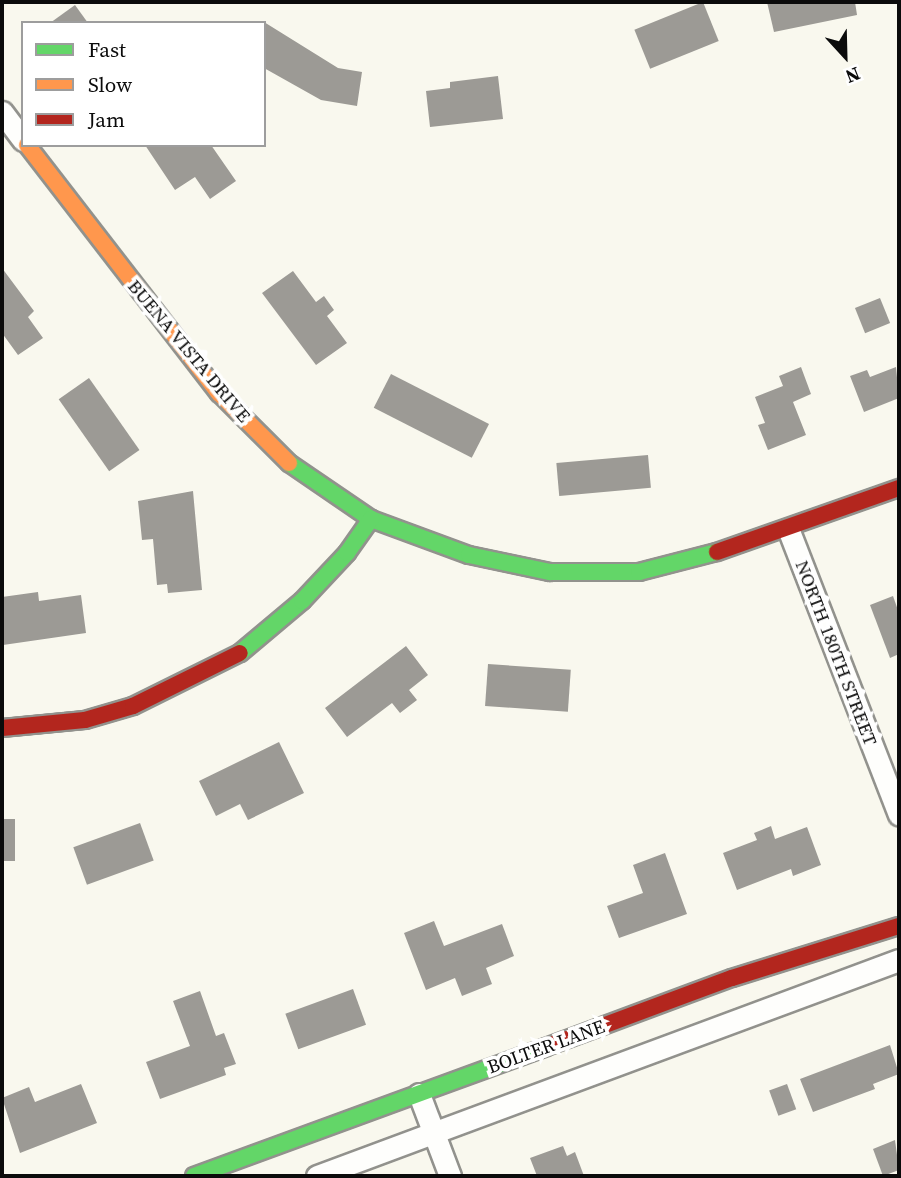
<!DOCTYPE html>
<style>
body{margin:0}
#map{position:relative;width:901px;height:1178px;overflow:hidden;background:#f9f8ee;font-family:"Source Serif 4",serif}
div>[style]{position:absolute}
.building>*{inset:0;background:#9c9a95;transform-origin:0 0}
.roads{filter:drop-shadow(2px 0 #92928d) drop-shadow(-2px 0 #92928d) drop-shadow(0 2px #92928d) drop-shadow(0 -2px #92928d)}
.street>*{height:21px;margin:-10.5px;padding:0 10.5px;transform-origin:10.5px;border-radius:10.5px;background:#fefefc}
.fast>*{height:16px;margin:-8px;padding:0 8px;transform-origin:8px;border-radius:8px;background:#63d668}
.slow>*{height:16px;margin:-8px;padding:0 8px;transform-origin:8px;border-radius:8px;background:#ff974d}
.jam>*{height:16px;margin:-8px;padding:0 8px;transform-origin:8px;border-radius:8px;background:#b3261e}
span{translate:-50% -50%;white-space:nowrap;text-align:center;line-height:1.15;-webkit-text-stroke:7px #fff;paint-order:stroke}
.street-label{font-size:19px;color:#0b0b0b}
.frame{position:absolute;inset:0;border:4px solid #0b0b0b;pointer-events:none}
.legend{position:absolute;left:21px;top:21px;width:245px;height:126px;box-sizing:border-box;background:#fff;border:2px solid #9d9d9d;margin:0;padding:9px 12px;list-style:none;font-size:21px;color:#0b0b0b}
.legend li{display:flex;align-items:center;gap:14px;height:35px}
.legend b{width:35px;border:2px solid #9d9d9d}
.north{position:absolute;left:810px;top:21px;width:70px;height:70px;-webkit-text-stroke:5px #fff;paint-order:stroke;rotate:158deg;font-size:19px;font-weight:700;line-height:28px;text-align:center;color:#0b0b0b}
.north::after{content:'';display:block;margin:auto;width:24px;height:32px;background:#0b0b0b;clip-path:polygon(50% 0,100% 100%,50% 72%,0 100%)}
</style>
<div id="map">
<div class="building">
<i style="left:703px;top:2px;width:42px;height:74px;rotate:68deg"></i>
<i style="clip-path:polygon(767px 2px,855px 2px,857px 15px,774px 32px)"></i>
<i style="clip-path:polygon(75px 5px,88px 23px,50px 23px)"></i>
<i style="clip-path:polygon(264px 22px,338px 68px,362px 72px,357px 106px,321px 100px,264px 68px)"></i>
<i style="clip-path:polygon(498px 76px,503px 119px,430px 127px,426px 91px,450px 88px,450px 82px)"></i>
<i style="clip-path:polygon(145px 145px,211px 145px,236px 181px,210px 199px,195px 177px,175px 190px)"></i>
<i style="clip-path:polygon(2px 268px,34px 311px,28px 317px,43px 338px,18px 355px,2px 333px)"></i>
<i style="clip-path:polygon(293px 271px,316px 302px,324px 296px,334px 310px,327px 316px,347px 343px,316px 365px,262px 293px)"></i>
<i style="left:880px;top:298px;width:27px;height:27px;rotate:68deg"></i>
<i style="clip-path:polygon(801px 367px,811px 394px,793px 402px,806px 435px,768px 450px,758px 425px,765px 423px,755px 397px,783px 386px,779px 376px)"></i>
<i style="clip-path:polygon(896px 367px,899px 398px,864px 412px,850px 376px,867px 370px,870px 377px)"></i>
<i style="left:391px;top:374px;width:110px;height:38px;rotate:27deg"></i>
<i style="left:89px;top:378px;width:88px;height:37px;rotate:55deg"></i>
<i style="left:648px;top:455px;width:33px;height:92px;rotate:85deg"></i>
<i style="clip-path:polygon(193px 491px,202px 590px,168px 593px,167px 584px,157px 585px,153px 539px,142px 540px,138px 501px)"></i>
<i style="clip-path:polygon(38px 592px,39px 601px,81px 595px,86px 633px,3px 645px,2px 597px)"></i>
<i style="clip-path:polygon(893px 596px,899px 613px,899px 654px,890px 658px,870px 605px)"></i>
<i style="clip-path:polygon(406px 646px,428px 675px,409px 690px,417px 700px,400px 713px,392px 703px,347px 737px,325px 708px)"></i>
<i style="left:488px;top:664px;width:83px;height:42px;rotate:4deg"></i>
<i style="clip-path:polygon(279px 742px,304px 793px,248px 820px,240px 804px,216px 816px,199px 781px)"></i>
<i style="left:2px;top:819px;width:13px;height:42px"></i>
<i style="left:140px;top:823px;width:40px;height:71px;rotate:70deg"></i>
<i style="clip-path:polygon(771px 826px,775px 839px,807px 827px,821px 865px,793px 876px,791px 869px,737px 890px,723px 853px,757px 840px,754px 833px)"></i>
<i style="clip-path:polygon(665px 853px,687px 914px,619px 938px,607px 906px,643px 893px,633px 865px)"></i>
<i style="clip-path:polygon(434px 921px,444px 946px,502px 924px,514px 956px,486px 968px,492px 984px,462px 996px,455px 978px,426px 990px,404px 933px)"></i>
<i style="left:353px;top:989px;width:38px;height:72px;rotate:70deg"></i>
<i style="clip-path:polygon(200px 991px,216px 1036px,224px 1033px,236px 1064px,224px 1068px,226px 1075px,160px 1099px,146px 1062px,190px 1046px,173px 1001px)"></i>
<i style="clip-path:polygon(890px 1045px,899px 1074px,873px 1084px,875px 1089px,813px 1112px,800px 1079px)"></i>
<i style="clip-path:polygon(81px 1084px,97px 1123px,20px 1153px,2px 1098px,29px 1087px,35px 1102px)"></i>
<i style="left:787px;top:1084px;width:27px;height:19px;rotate:70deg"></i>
<i style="clip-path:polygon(895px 1140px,899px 1170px,883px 1176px,873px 1149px)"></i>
<i style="clip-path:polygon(563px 1146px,567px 1156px,575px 1152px,584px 1176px,537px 1176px,530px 1158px)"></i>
</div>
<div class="roads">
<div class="street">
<i style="left:2px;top:112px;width:35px;rotate:53deg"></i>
<i style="left:789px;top:531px;width:304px;rotate:68.8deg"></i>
<i style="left:419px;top:1094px;width:88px;rotate:69.3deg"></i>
<i style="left:317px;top:1176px;width:621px;rotate:-20.36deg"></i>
</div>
<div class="fast">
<i style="left:289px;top:463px;width:99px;rotate:34.3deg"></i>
<i style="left:371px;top:519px;width:104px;rotate:20.2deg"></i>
<i style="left:469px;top:555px;width:83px;rotate:11.9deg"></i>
<i style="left:550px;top:572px;width:89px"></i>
<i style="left:639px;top:572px;width:81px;rotate:-14.4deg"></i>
<i style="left:240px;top:653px;width:81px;rotate:-40deg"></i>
<i style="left:302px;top:601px;width:66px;rotate:-46.8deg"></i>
<i style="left:347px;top:553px;width:42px;rotate:-54.8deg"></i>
<i style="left:194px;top:1176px;width:375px;rotate:-20.1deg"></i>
</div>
<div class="slow">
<i style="left:27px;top:145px;width:314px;rotate:52.3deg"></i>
<i style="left:219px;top:393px;width:99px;rotate:45deg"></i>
</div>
<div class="jam">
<i style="left:717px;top:552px;width:193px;rotate:-19.4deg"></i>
<i style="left:2px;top:728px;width:83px;rotate:-5.5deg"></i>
<i style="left:85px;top:720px;width:50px;rotate:-16.3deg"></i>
<i style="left:133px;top:706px;width:119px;rotate:-26.4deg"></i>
<i style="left:546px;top:1047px;width:198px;rotate:-20.4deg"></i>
<i style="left:732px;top:978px;width:175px;rotate:-17.3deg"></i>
</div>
</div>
<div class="street-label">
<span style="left:189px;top:351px;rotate:50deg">BUENA VISTA DRIVE</span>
<span style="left:836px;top:653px;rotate:69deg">NORTH 180TH STREET</span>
<span style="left:546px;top:1047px;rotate:-20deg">BOLTER LANE</span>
</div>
<div class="frame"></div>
<ul class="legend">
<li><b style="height:9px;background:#63d668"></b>Fast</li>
<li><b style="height:9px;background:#ff974d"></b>Slow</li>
<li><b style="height:9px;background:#b3261e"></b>Jam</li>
</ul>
<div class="north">N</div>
</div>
